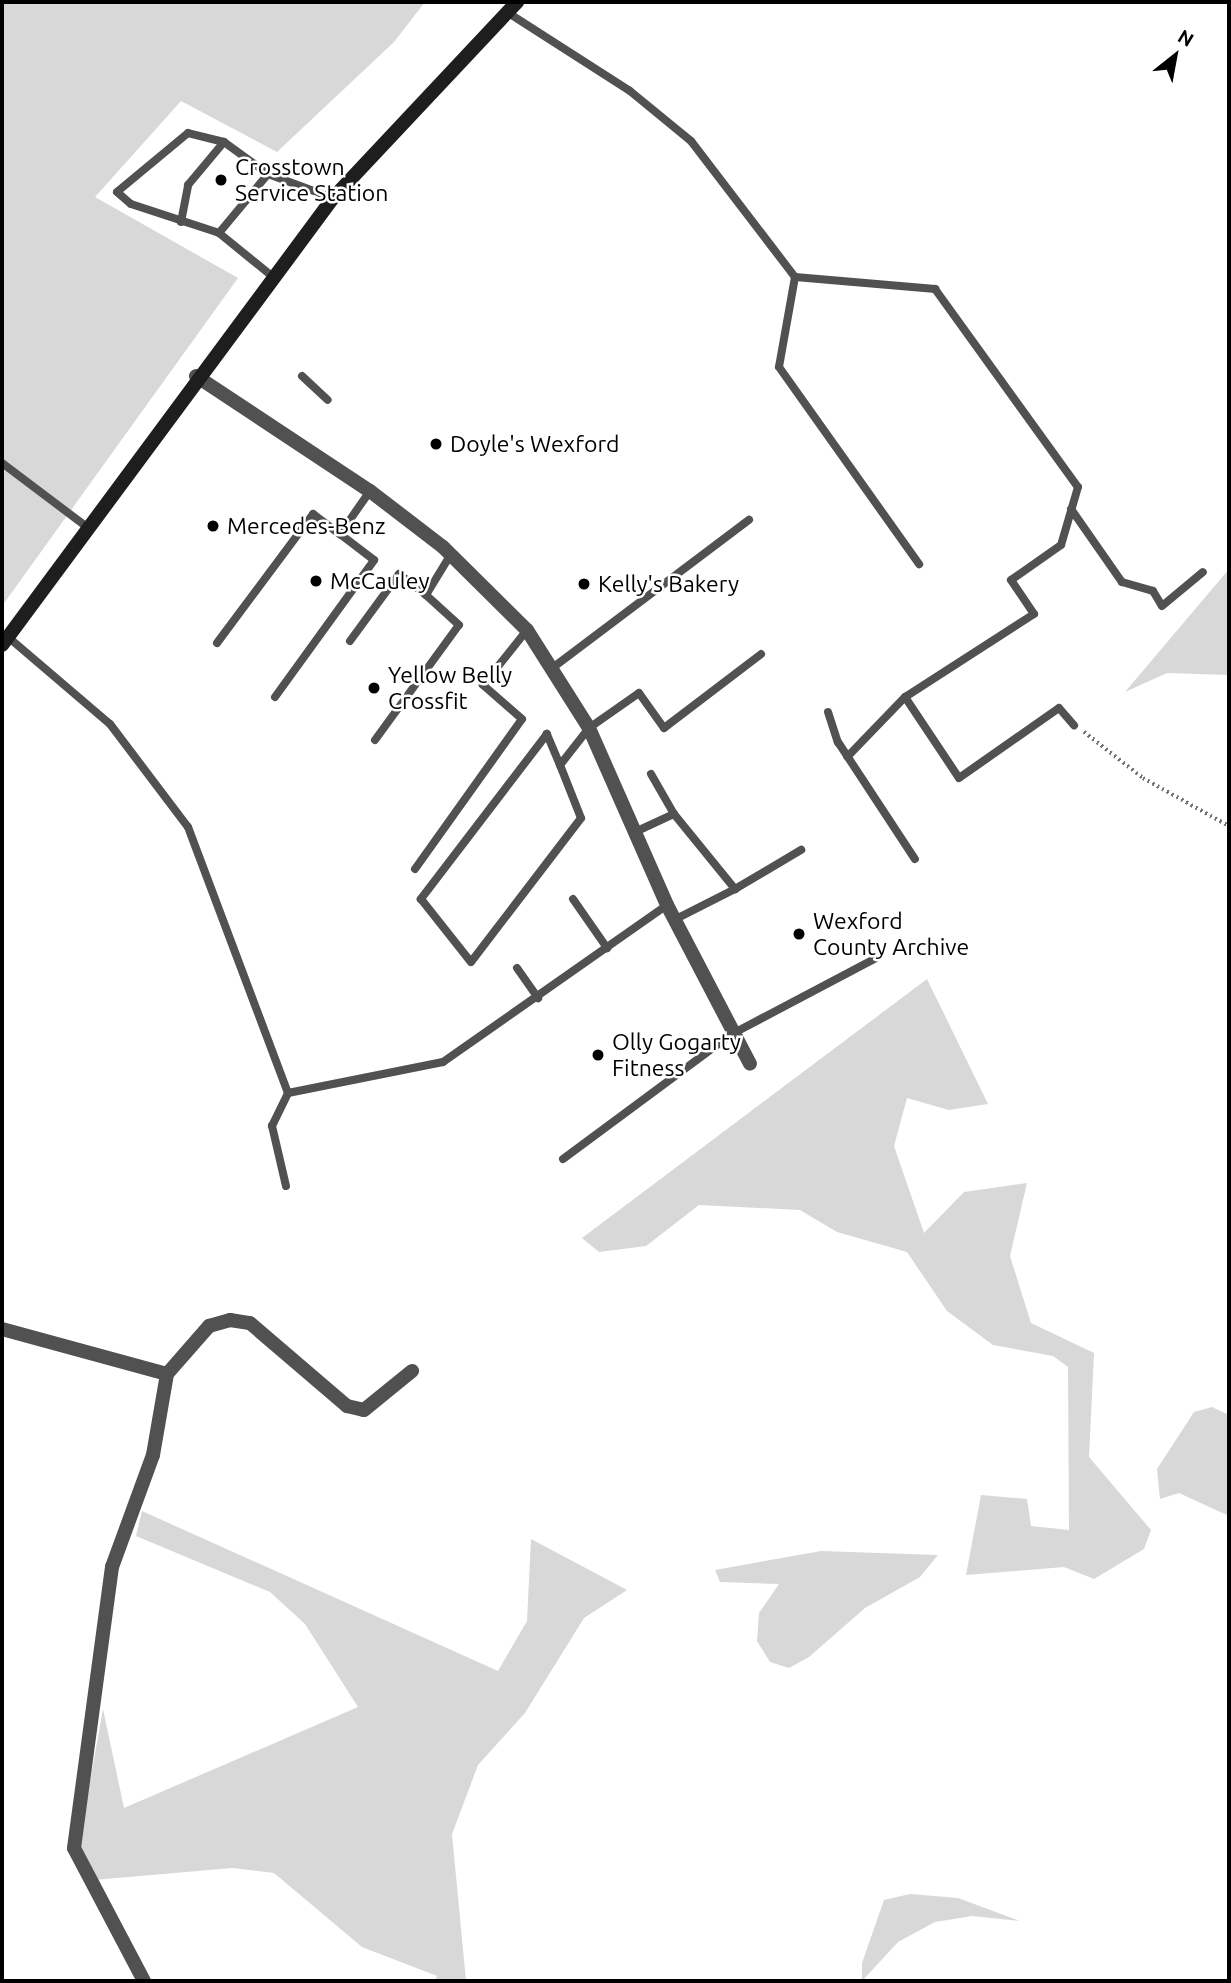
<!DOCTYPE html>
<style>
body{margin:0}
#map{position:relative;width:1231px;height:1983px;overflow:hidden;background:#fff;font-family:Ubuntu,sans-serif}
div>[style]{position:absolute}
.green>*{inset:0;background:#d8d8d8}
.path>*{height:3.5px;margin-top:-1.75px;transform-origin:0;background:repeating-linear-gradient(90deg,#737373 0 2px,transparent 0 5.5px)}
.service>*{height:8px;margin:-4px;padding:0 4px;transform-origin:4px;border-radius:4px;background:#515151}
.minor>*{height:14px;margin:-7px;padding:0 7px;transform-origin:7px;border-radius:7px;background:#515151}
.secondary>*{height:14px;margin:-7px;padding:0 7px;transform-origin:7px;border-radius:7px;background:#1e1e1e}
.dots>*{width:19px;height:19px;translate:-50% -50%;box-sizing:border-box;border:4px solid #fff;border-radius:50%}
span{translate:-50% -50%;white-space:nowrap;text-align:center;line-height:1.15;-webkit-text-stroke:5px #fff;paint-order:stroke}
.poi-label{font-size:23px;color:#000}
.left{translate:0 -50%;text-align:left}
.frame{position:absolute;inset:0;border:4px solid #000;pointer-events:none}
.north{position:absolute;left:1140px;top:21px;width:70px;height:70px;-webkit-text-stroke:5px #fff;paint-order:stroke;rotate:31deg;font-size:19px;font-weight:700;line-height:28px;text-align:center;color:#000}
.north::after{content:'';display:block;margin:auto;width:24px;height:32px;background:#000;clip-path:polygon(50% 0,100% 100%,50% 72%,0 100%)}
</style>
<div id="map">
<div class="green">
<i style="clip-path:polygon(2px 2px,425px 2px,394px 42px,277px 152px,181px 101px,95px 197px,238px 278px,2px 606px)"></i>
<i style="clip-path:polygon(1229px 569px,1229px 675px,1167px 673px,1125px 692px)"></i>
<i style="clip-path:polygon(927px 979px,988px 1104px,949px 1110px,907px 1098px,894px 1146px,924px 1233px,964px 1192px,1027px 1183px,1010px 1256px,1031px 1323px,1094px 1353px,1089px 1457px,1151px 1530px,1144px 1549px,1094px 1579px,1064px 1567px,966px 1575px,981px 1495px,1027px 1499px,1031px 1526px,1069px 1530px,1068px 1367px,1053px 1356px,993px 1345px,947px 1311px,907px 1252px,837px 1232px,800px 1210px,699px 1205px,646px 1246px,599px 1252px,582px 1238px)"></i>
<i style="clip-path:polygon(1212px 1407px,1229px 1415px,1229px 1516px,1179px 1493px,1160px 1499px,1157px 1469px,1194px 1412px)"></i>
<i style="clip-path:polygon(142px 1511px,498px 1671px,527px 1621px,531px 1539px,627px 1590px,584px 1618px,525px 1713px,478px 1765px,452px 1834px,466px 1981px,435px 1981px,437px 1976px,362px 1947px,274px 1873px,232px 1868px,94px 1880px,79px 1843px,103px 1709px,124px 1808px,358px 1707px,305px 1624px,270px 1592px,136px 1536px)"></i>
<i style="clip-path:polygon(821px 1551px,938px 1555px,920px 1577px,865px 1608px,809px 1657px,789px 1668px,770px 1662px,757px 1641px,759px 1613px,779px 1584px,720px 1582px,715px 1570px)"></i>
<i style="clip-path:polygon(910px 1894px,958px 1898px,1020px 1921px,972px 1916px,935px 1922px,898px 1942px,862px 1981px,862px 1963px,884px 1900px)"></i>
</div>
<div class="path">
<i style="left:1084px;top:732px;width:75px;rotate:37.9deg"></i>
<i style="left:1143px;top:778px;width:98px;rotate:29.2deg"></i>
</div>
<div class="service">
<i style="left:507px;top:12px;width:146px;rotate:32.7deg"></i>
<i style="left:630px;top:91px;width:79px;rotate:39.3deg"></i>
<i style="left:691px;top:141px;width:171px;rotate:52.6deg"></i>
<i style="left:795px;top:277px;width:91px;rotate:100.1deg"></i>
<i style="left:779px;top:367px;width:242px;rotate:54.6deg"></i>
<i style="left:224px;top:142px;width:37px;rotate:-166deg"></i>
<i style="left:188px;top:133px;width:92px;rotate:140.3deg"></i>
<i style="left:117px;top:192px;width:18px;rotate:41deg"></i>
<i style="left:131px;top:204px;width:93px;rotate:18.2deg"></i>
<i style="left:219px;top:233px;width:68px;rotate:39.1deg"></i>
<i style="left:181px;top:222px;width:38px;rotate:-79deg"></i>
<i style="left:188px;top:185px;width:56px;rotate:-50.1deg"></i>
<i style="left:224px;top:142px;width:54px;rotate:36deg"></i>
<i style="left:268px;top:174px;width:69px;rotate:20.3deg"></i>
<i style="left:219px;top:233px;width:77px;rotate:-50.3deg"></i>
<i style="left:795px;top:277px;width:141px;rotate:4.9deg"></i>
<i style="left:935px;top:289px;width:244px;rotate:54.2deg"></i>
<i style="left:1078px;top:487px;width:60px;rotate:106.3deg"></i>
<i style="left:1061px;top:545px;width:61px;rotate:145deg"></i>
<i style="left:1011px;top:580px;width:41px;rotate:55.9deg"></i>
<i style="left:1034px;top:614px;width:153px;rotate:147.2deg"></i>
<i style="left:905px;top:697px;width:83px;rotate:134deg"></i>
<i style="left:302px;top:376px;width:35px;rotate:43deg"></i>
<i style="left:2px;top:463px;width:106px;rotate:37deg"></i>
<i style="left:1071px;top:509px;width:89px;rotate:55.1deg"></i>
<i style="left:1122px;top:582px;width:32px;rotate:16deg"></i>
<i style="left:1153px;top:591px;width:17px;rotate:59deg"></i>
<i style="left:1162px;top:606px;width:53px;rotate:-39.7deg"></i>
<i style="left:8px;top:637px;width:134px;rotate:40.5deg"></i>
<i style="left:110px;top:724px;width:129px;rotate:52.9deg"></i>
<i style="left:188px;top:827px;width:284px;rotate:69.4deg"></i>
<i style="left:288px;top:1093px;width:158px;rotate:-11.3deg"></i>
<i style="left:443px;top:1062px;width:274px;rotate:-35deg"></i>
<i style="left:350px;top:641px;width:83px;rotate:-53.8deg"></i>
<i style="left:399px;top:574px;width:34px;rotate:38deg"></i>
<i style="left:217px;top:643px;width:161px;rotate:-53.3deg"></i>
<i style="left:313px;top:514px;width:34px;rotate:37deg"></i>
<i style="left:551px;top:669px;width:248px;rotate:-37deg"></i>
<i style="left:275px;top:697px;width:169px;rotate:-54.1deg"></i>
<i style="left:374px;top:560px;width:43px;rotate:-142.6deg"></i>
<i style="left:340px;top:534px;width:52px;rotate:-55.1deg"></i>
<i style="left:905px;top:697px;width:97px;rotate:56.3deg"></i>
<i style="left:959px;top:778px;width:122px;rotate:-35deg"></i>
<i style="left:1059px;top:708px;width:23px;rotate:49deg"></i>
<i style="left:828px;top:712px;width:32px;rotate:72deg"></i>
<i style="left:838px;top:742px;width:140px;rotate:56.7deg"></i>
<i style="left:375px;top:740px;width:142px;rotate:-53.9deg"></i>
<i style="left:459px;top:625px;width:45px;rotate:-137.7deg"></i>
<i style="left:426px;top:595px;width:48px;rotate:-58.6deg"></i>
<i style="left:560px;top:765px;width:34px;rotate:-113deg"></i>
<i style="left:547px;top:734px;width:208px;rotate:127.4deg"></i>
<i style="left:421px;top:899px;width:80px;rotate:51.6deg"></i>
<i style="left:471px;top:962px;width:181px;rotate:-52.6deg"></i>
<i style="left:581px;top:818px;width:57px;rotate:-111.6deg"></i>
<i style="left:560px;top:765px;width:47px;rotate:-51.9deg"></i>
<i style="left:589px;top:728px;width:61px;rotate:-35deg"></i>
<i style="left:639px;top:693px;width:43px;rotate:54.5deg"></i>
<i style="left:664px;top:728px;width:122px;rotate:-37.3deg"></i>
<i style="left:651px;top:774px;width:46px;rotate:60.1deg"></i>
<i style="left:674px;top:814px;width:97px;rotate:50.9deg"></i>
<i style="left:735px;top:889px;width:68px;rotate:153.1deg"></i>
<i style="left:635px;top:832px;width:43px;rotate:-24.8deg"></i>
<i style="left:415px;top:869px;width:184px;rotate:-54.5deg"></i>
<i style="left:522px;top:719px;width:52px;rotate:-138.9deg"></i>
<i style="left:483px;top:685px;width:70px;rotate:-51.3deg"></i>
<i style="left:735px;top:889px;width:77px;rotate:-30.6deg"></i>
<i style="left:573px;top:899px;width:60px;rotate:55.2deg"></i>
<i style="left:517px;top:968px;width:37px;rotate:55deg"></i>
<i style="left:563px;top:1159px;width:210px;rotate:-36.5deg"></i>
<i style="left:732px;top:1034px;width:163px;rotate:-27.8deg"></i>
<i style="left:286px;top:1186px;width:62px;rotate:-103.1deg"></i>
<i style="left:272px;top:1126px;width:37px;rotate:-64deg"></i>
</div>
<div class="minor">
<i style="left:196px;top:376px;width:209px;rotate:33.5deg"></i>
<i style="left:370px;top:491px;width:92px;rotate:37.5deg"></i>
<i style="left:443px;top:547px;width:118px;rotate:44.7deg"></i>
<i style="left:527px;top:630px;width:116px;rotate:57.7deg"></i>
<i style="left:589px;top:728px;width:193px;rotate:66.2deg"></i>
<i style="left:667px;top:905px;width:179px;rotate:62.4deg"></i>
<i style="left:2px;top:1329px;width:171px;rotate:15.3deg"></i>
<i style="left:167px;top:1374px;width:64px;rotate:-48.8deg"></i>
<i style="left:209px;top:1326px;width:22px;rotate:-16deg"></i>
<i style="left:230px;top:1320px;width:20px;rotate:9deg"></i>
<i style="left:250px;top:1323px;width:128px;rotate:40.6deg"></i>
<i style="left:347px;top:1406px;width:17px;rotate:13deg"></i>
<i style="left:364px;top:1410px;width:62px;rotate:-39.1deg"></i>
<i style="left:144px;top:1981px;width:150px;rotate:-117.8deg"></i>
<i style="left:74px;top:1848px;width:284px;rotate:-82.3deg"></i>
<i style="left:112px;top:1567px;width:119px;rotate:-69.9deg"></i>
<i style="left:153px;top:1455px;width:82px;rotate:-80.2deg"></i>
</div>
<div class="secondary">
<i style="left:2px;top:645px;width:556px;rotate:-53.48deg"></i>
<i style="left:333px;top:198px;width:269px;rotate:-46.8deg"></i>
</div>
<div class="dots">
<i style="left:221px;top:180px;background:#000"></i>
<i style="left:436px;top:444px;background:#000"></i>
<i style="left:213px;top:526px;background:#000"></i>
<i style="left:316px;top:581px;background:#000"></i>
<i style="left:584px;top:584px;background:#000"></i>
<i style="left:374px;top:688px;background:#000"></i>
<i style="left:799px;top:934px;background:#000"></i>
<i style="left:598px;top:1055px;background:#000"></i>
</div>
<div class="poi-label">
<span class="left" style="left:235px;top:180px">Crosstown<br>Service Station</span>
<span class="left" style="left:450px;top:444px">Doyle's Wexford</span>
<span class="left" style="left:227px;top:526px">Mercedes-Benz</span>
<span class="left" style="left:330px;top:581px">McCauley</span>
<span class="left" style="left:598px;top:584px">Kelly's Bakery</span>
<span class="left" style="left:388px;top:688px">Yellow Belly<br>Crossfit</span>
<span class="left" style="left:813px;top:934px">Wexford<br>County Archive</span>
<span class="left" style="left:612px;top:1055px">Olly Gogarty<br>Fitness</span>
</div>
<div class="frame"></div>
<div class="north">N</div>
</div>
